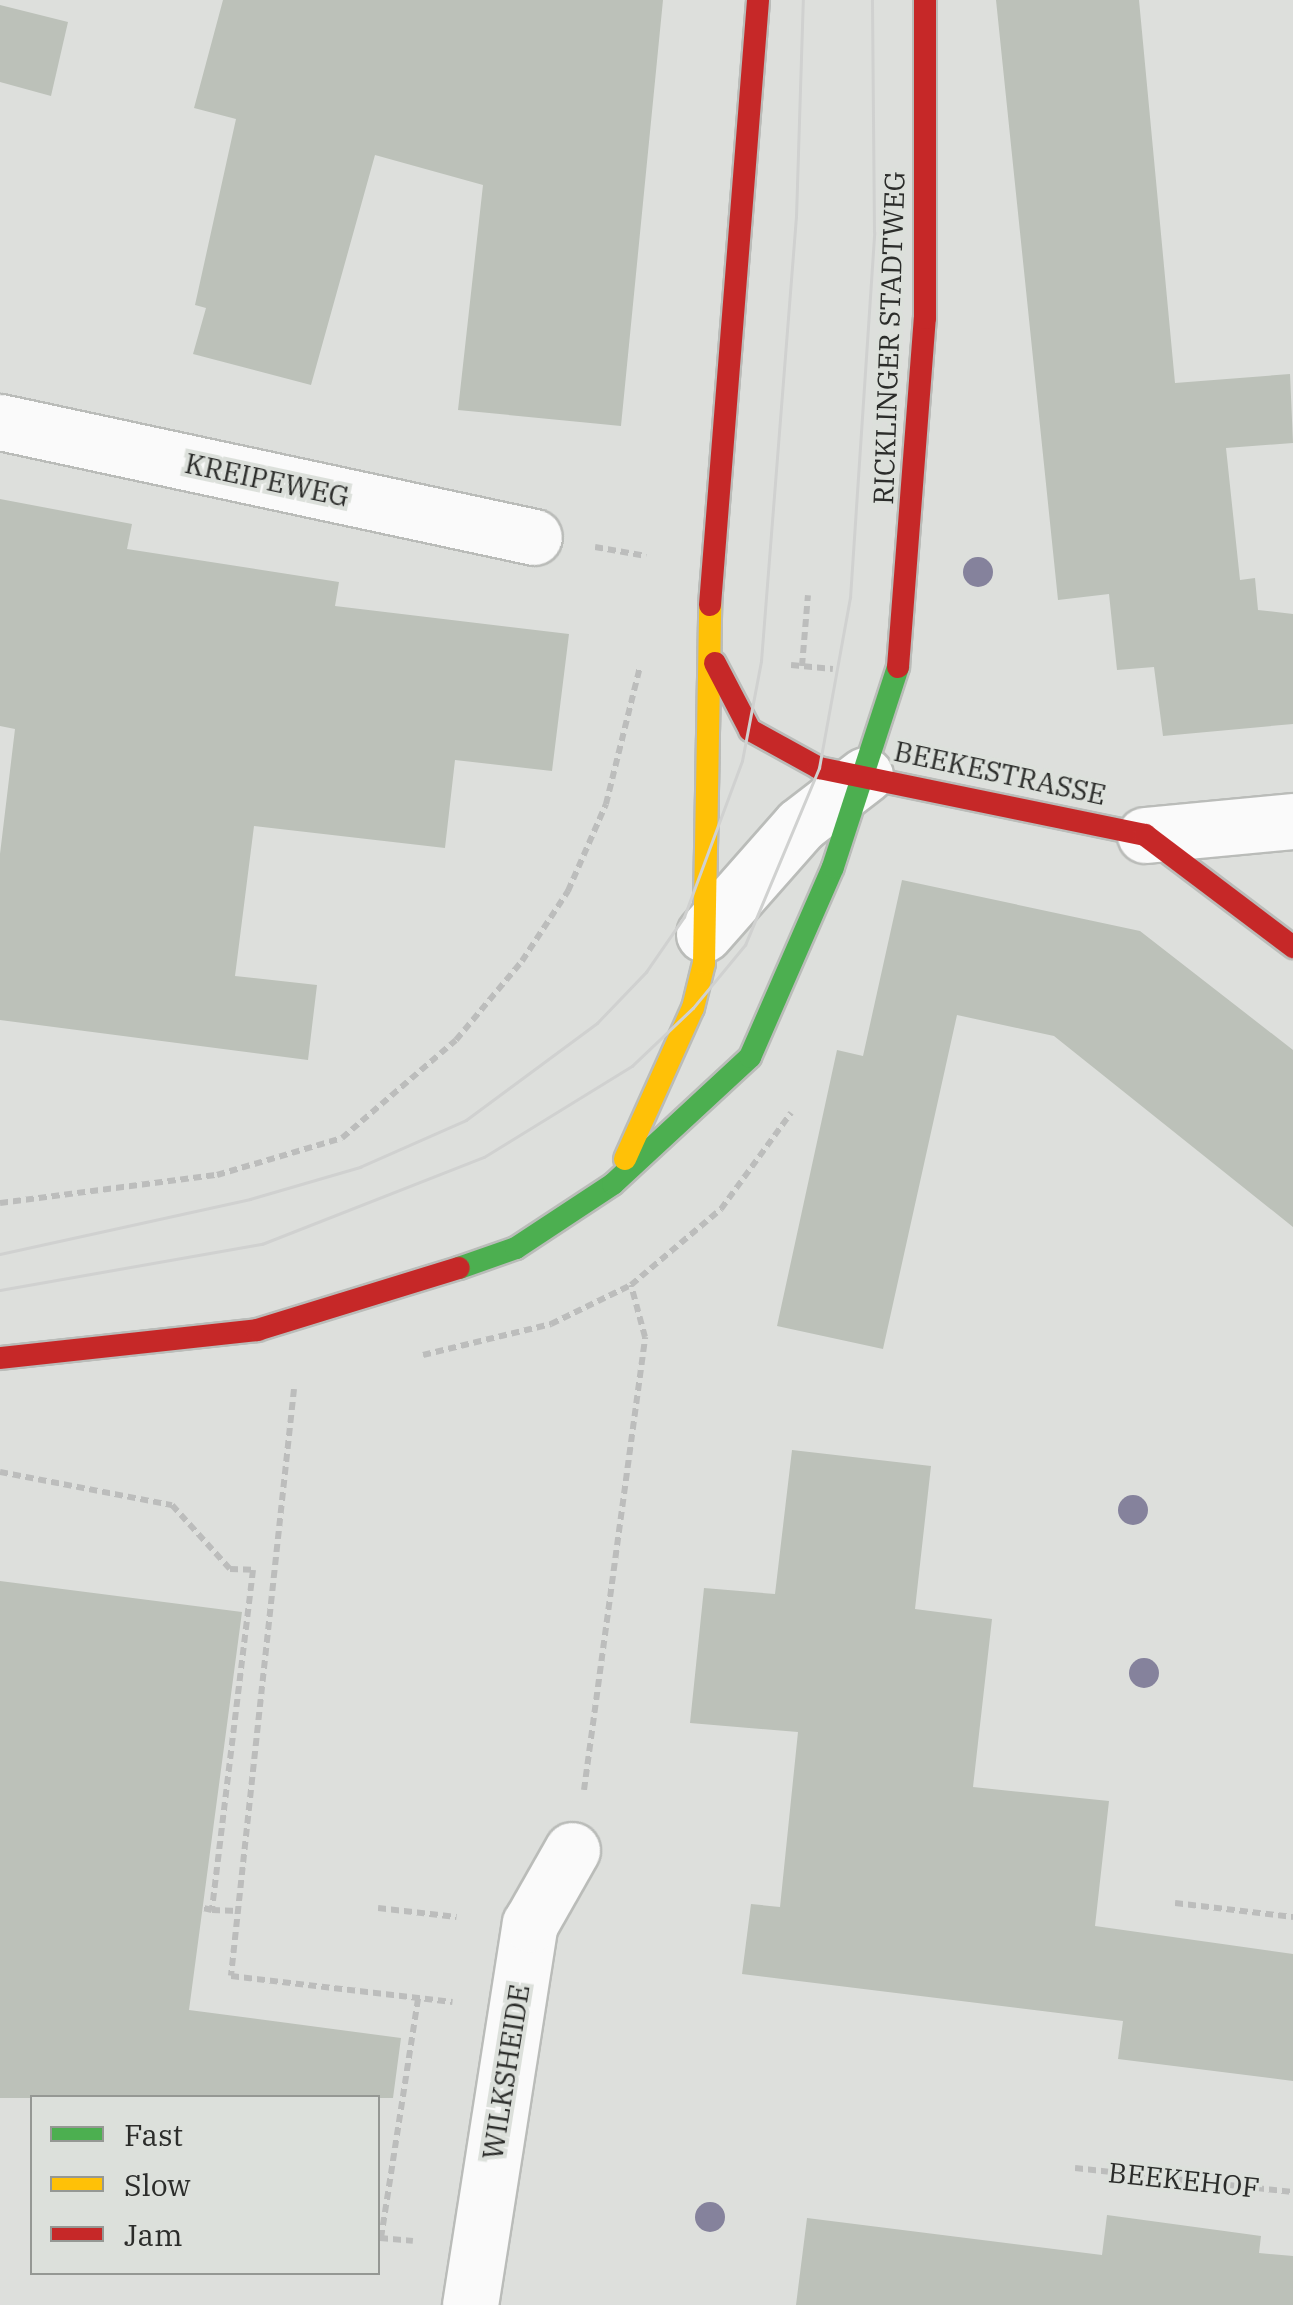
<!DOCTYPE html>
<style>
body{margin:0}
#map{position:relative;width:1293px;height:2305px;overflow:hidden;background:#dddfdc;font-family:"IBM Plex Serif",serif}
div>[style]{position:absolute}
.building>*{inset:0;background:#bcc1b9}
.path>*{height:6px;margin-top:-3px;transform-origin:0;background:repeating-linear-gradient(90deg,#bcbdbc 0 8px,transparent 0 13px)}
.roads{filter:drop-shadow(2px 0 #babcb9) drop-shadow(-2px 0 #babcb9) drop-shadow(0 2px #babcb9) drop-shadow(0 -2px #babcb9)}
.street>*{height:55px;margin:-27.5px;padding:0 27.5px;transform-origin:27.5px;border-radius:27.5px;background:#fafafa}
.fast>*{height:22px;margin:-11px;padding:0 11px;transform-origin:11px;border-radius:11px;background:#4caf50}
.slow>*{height:22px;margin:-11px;padding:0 11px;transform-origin:11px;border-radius:11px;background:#ffc107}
.jam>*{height:22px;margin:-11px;padding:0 11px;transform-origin:11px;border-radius:11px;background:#c62828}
.tram>*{height:2.5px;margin:-1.25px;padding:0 1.25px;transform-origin:1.25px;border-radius:1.25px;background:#d0d1d0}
.trees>*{width:30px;height:30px;margin:-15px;border-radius:50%;background:#85829c}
span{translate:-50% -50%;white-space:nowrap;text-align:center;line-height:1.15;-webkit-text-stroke:8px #dce0db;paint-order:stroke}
.street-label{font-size:28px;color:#2b2c2a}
.legend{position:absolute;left:30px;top:2095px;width:350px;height:180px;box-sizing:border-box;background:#dce0db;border:2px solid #959894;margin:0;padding:12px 18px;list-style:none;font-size:30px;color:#2b2c2a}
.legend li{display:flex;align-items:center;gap:20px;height:50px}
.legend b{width:50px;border:2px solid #959894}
</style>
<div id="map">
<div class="building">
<i style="clip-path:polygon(223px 0,663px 0,621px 426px,458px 410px,483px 185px,375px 155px,311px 385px,193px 354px,206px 308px,195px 305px,236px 119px,194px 108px)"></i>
<i style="clip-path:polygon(996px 0,1139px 0,1175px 383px,1290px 374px,1293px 443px,1226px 448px,1240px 580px,1255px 578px,1258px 610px,1293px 614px,1293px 724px,1163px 736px,1154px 667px,1117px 670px,1109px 594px,1058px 600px)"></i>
<i style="clip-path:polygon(0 5px,68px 22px,51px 96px,0 82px)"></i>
<i style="clip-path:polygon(0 499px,132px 524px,127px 549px,339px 582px,335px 606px,569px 634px,552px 771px,455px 760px,445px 848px,254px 826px,235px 976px,317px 985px,308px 1060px,0 1020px,0 854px,15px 729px,0 726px)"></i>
<i style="clip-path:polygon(902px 880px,1140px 931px,1293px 1050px,1293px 1227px,1054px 1036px,957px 1015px,883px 1349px,777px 1326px,837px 1050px,863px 1056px)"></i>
<i style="clip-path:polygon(792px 1450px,931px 1466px,915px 1609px,992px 1619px,973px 1787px,1109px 1801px,1095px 1926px,1293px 1954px,1293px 2081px,1118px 2059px,1123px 2021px,742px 1974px,751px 1904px,780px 1907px,798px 1732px,690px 1723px,704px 1588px,775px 1594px)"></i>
<i style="clip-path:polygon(0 1581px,242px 1612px,189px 2010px,401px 2038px,393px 2098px,0 2098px)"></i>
<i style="clip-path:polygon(1107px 2215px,1261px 2236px,1259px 2253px,1293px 2256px,1293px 2305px,796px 2305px,807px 2218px,1102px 2255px)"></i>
</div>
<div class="path">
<i style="left:595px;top:547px;width:52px;rotate:10deg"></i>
<i style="left:791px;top:665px;width:42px;rotate:5.4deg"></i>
<i style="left:802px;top:666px;width:71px;rotate:-85.2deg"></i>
<i style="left:0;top:1203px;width:219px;rotate:-7.4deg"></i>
<i style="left:217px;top:1175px;width:130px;rotate:-16.5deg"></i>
<i style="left:342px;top:1138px;width:150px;rotate:-40.7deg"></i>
<i style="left:456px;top:1040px;width:103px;rotate:-50.1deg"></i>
<i style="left:522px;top:961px;width:84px;rotate:-56.7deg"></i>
<i style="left:568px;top:891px;width:95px;rotate:-66.4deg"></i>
<i style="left:606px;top:804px;width:141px;rotate:-76.1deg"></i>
<i style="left:423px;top:1355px;width:132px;rotate:-13.6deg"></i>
<i style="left:551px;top:1324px;width:89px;rotate:-26deg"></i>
<i style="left:631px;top:1285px;width:118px;rotate:-40.2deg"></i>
<i style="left:721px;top:1209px;width:119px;rotate:-53.9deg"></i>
<i style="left:294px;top:1389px;width:590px;rotate:96.13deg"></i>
<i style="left:231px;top:1976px;width:223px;rotate:6.7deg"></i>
<i style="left:0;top:1472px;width:175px;rotate:10.9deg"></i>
<i style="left:172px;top:1505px;width:86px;rotate:47.8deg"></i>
<i style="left:230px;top:1569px;width:23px;rotate:2deg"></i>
<i style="left:253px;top:1570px;width:342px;rotate:96.9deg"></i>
<i style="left:212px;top:1910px;width:9px;rotate:-167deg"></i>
<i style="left:584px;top:1790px;width:457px;rotate:-82.3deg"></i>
<i style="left:645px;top:1337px;width:54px;rotate:-105.1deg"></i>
<i style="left:1175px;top:1903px;width:119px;rotate:6.8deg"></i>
<i style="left:378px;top:1908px;width:79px;rotate:6.6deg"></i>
<i style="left:212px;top:1910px;width:26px;rotate:2deg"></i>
<i style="left:1075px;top:2168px;width:219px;rotate:6.3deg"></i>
<i style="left:380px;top:2238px;width:33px;rotate:5deg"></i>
<i style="left:381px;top:2238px;width:243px;rotate:-81.2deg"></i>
</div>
<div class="roads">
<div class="street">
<i style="left:0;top:422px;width:546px;rotate:12.15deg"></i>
<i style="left:1145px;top:835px;width:149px;rotate:-5.4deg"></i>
<i style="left:704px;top:934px;width:145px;rotate:-48.6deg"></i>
<i style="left:800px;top:825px;width:82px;rotate:-37.6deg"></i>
<i style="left:470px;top:2305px;width:386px;rotate:-81.1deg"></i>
<i style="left:530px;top:1924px;width:85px;rotate:-60.4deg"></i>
</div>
<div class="fast">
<i style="left:459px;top:1268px;width:60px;rotate:-19.3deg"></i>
<i style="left:516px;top:1248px;width:116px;rotate:-33.4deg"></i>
<i style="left:613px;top:1184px;width:187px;rotate:-42.8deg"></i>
<i style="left:750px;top:1057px;width:207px;rotate:-66.4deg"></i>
<i style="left:833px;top:867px;width:210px;rotate:-72deg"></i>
</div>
<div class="slow">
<i style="left:625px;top:1159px;width:166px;rotate:-65.8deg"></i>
<i style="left:693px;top:1008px;width:46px;rotate:-76.3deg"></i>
<i style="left:704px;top:963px;width:358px;rotate:-89deg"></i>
</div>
<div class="jam">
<i style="left:710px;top:605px;width:607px;rotate:-85.46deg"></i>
<i style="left:715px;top:663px;width:76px;rotate:62.4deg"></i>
<i style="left:750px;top:730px;width:79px;rotate:28.8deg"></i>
<i style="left:819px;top:768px;width:333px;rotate:11.6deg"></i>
<i style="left:1145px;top:835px;width:186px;rotate:37.1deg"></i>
<i style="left:898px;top:667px;width:350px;rotate:-85.6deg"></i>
<i style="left:925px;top:318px;width:318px;rotate:-90deg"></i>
<i style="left:0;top:1358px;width:259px;rotate:-6.2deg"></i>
<i style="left:257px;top:1330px;width:211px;rotate:-17.1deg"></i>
</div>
</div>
<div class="tram">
<i style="left:0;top:1254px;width:256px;rotate:-12.4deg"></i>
<i style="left:250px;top:1199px;width:115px;rotate:-16.2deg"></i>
<i style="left:360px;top:1167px;width:116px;rotate:-23.9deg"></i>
<i style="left:466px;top:1120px;width:163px;rotate:-36.5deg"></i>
<i style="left:597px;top:1023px;width:71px;rotate:-46.1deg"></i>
<i style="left:646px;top:972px;width:67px;rotate:-55.4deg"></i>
<i style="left:684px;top:917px;width:166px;rotate:-69.6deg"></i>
<i style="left:742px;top:761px;width:102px;rotate:-79.2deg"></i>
<i style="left:761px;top:661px;width:445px;rotate:-85.5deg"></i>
<i style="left:796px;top:217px;width:217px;rotate:-88.2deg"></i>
<i style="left:0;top:1290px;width:266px;rotate:-10deg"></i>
<i style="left:262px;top:1244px;width:238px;rotate:-21.4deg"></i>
<i style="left:484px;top:1157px;width:174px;rotate:-31.6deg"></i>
<i style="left:632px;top:1066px;width:84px;rotate:-43.6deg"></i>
<i style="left:693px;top:1008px;width:82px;rotate:-50.5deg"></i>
<i style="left:745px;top:945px;width:192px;rotate:-67.3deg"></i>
<i style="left:819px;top:768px;width:173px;rotate:-79.7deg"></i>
<i style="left:850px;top:598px;width:366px;rotate:-86.2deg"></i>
<i style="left:874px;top:233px;width:233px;rotate:-90.5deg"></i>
</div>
<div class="trees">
<i style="left:978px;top:572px"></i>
<i style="left:1133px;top:1510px"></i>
<i style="left:1144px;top:1673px"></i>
<i style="left:710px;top:2217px"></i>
</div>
<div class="street-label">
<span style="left:889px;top:338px;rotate:-88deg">RICKLINGER STADTWEG</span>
<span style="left:267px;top:480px;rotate:12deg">KREIPEWEG</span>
<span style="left:1000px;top:773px;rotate:12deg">BEEKESTRASSE</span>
<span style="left:506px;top:2072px;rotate:-81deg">WILKSHEIDE</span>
<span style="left:1184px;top:2180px;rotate:6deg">BEEKEHOF</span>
</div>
<ul class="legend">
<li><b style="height:12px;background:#4caf50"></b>Fast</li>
<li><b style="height:12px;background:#ffc107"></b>Slow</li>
<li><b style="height:12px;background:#c62828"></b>Jam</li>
</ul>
</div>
